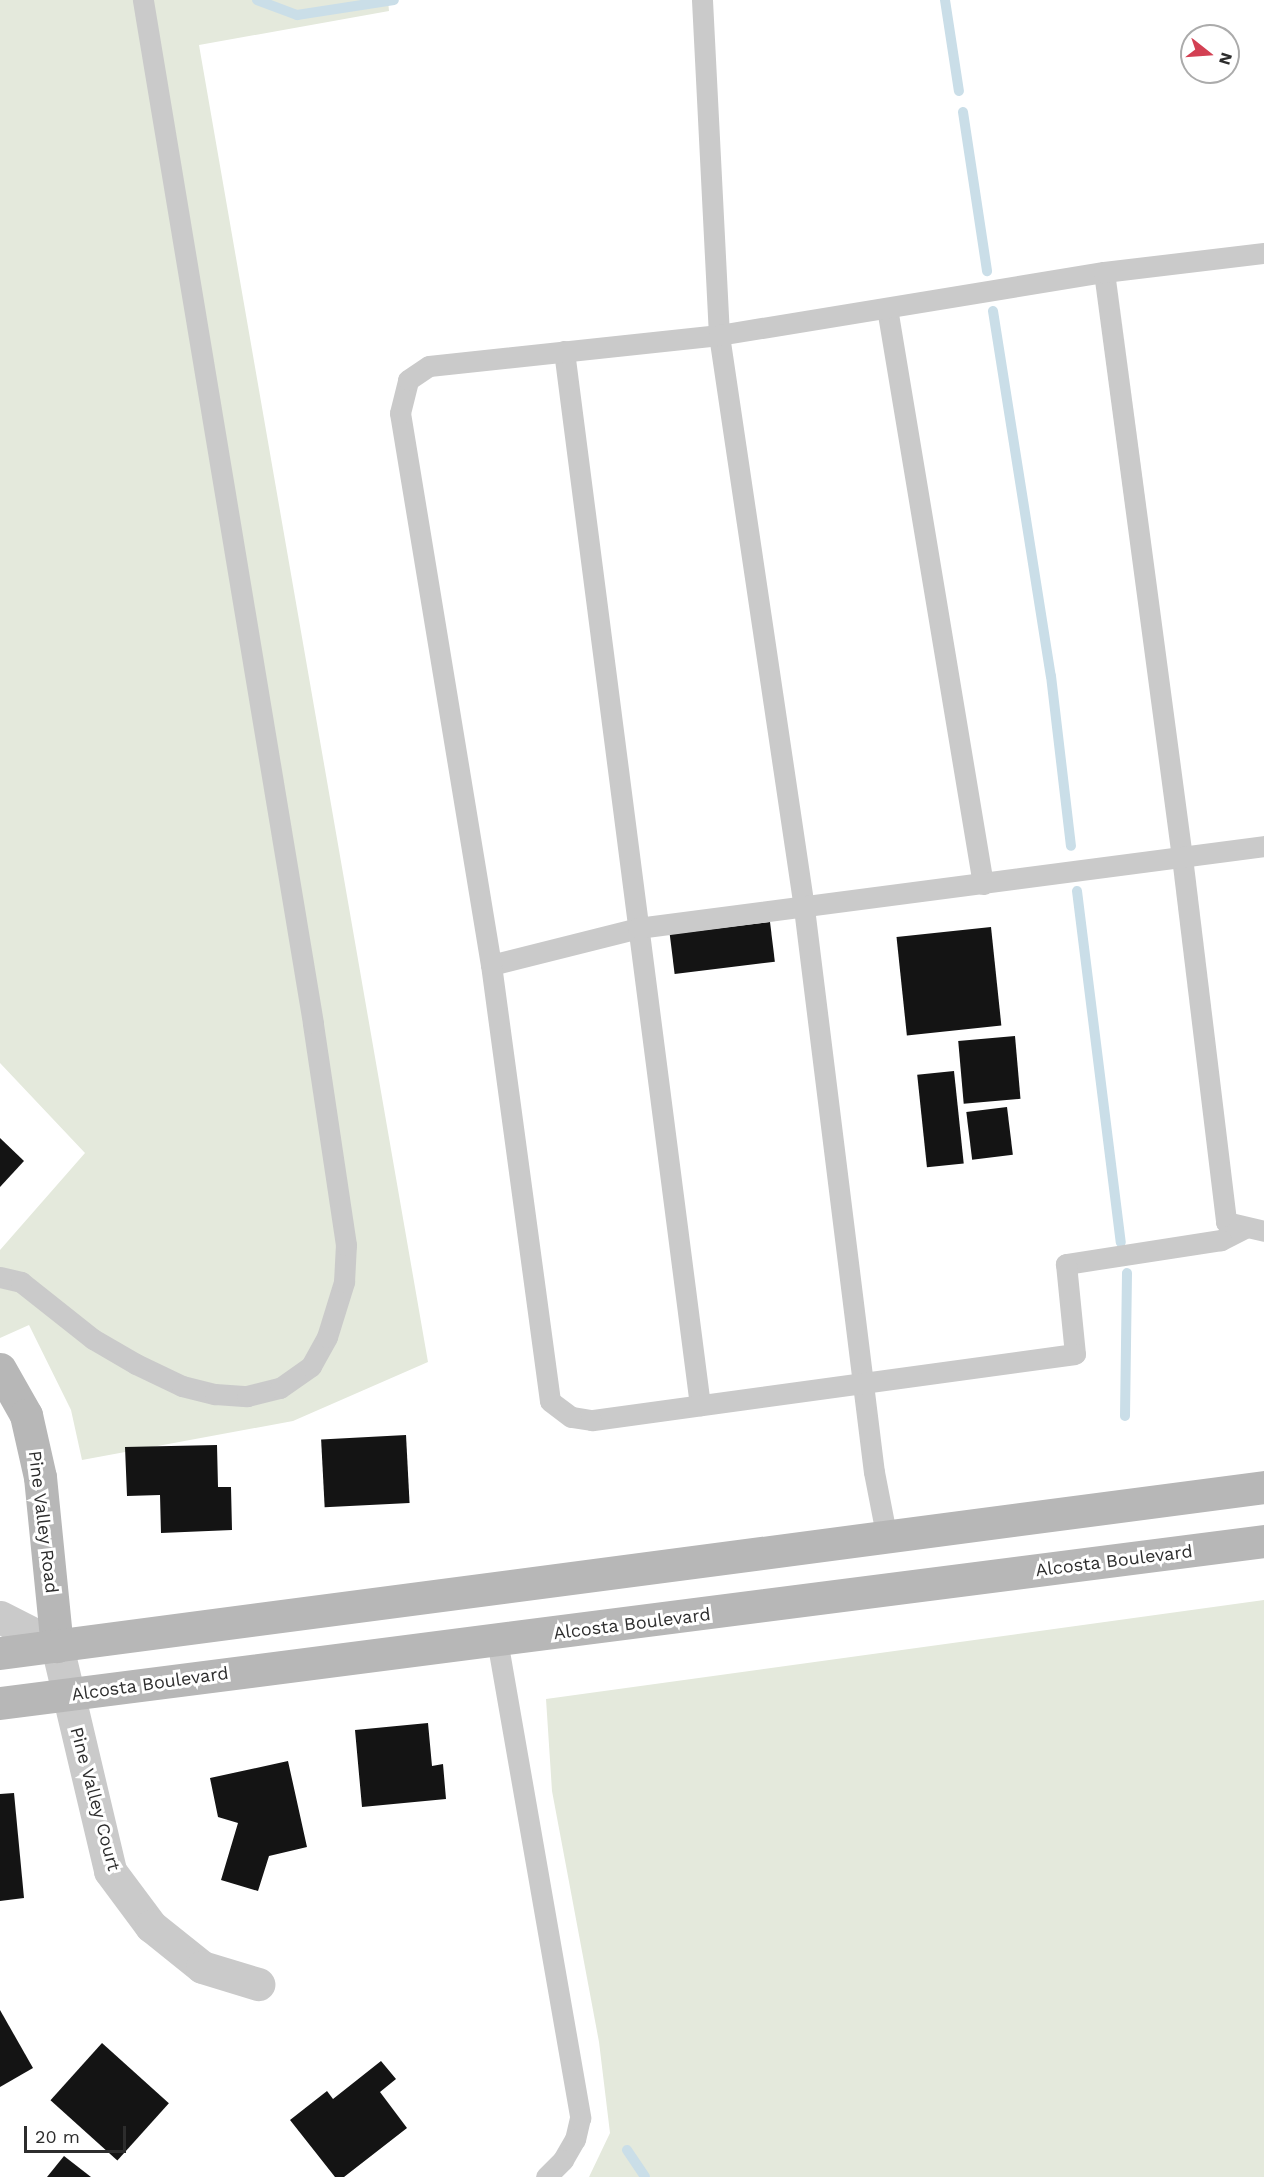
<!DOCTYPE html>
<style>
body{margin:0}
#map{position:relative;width:1264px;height:2177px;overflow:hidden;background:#fff;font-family:"Work Sans",sans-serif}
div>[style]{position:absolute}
.green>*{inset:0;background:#e4e9dc}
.stream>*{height:10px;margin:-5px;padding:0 5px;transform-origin:5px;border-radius:5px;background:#cadee8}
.building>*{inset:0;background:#141414;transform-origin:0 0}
.lane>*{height:21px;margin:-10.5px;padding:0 10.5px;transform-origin:10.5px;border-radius:10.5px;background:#cacaca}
.street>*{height:33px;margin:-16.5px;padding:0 16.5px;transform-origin:16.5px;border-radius:16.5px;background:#cacaca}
.secondary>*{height:33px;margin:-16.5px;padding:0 16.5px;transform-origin:16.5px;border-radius:16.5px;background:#b7b7b7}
span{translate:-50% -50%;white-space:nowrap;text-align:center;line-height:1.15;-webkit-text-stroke:6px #fff;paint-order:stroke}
.street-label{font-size:18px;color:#2d2d2d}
.north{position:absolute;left:1180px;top:24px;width:60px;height:60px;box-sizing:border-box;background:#fff;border:2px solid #ababab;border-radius:50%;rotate:107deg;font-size:16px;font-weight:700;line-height:24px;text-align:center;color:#2d2d2d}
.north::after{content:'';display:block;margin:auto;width:21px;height:27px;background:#d34053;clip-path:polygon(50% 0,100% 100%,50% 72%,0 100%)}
.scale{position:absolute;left:24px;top:2126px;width:102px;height:27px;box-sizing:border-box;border:3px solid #2d2d2d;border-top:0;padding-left:8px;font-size:18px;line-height:21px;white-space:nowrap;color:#2d2d2d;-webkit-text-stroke:4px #fff;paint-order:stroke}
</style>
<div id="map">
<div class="green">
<i style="clip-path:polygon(0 0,388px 0,389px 11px,199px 45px,428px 1362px,293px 1421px,82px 1460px,71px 1410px,29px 1325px,0 1338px,0 1250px,85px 1153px,0 1063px)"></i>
<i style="clip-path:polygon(1264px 1600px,1264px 2177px,589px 2177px,610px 2133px,599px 2042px,552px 1791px,546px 1699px)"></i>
</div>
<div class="stream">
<i style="left:257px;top:0;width:43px;rotate:20.6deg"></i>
<i style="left:297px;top:15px;width:98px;rotate:-8.8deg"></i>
<i style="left:945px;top:0;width:92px;rotate:81.3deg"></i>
<i style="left:963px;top:112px;width:161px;rotate:81.4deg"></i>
<i style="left:993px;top:311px;width:370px;rotate:81deg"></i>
<i style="left:1051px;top:676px;width:171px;rotate:83.3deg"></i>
<i style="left:1077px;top:891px;width:354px;rotate:82.9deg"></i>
<i style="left:1125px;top:1416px;width:143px;rotate:-89.2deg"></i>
<i style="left:627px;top:2150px;width:32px;rotate:56deg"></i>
</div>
<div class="building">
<i style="left:770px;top:922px;width:40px;height:101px;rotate:83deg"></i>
<i style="left:991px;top:927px;width:99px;height:95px;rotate:84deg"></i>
<i style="left:1015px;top:1036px;width:63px;height:57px;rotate:85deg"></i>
<i style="left:954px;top:1071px;width:93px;height:37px;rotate:84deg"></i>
<i style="left:1007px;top:1107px;width:48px;height:41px;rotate:83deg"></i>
<i style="clip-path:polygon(0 1138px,24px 1161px,0 1187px)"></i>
<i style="left:406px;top:1435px;width:68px;height:85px;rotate:87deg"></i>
<i style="clip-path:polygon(217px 1445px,218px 1487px,231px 1487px,232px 1530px,161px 1533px,160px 1495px,127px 1496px,125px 1447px)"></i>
<i style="clip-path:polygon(428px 1723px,432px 1766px,443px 1764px,446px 1799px,362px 1807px,355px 1730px)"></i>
<i style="clip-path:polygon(288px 1761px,307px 1847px,269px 1856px,258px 1891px,221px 1880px,238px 1823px,218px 1817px,210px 1778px)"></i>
<i style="clip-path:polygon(14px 1793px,24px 1898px,0 1901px,0 1794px)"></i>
<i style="clip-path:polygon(0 2010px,33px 2068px,0 2087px)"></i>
<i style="left:102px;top:2043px;width:90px;height:77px;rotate:42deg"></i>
<i style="clip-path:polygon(381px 2061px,396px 2079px,380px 2092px,407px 2128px,344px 2177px,335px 2177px,290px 2120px,327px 2091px,333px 2099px)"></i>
<i style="clip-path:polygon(64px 2156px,91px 2177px,47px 2177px)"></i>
</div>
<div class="lane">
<i style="left:702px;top:0;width:335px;rotate:87.1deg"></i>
<i style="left:719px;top:335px;width:579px;rotate:81.56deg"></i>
<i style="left:804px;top:908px;width:568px;rotate:82.93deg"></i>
<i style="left:874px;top:1472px;width:68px;rotate:79deg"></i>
<i style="left:1104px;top:272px;width:590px;rotate:82.41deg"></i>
<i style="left:1182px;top:857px;width:368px;rotate:83.1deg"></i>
<i style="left:1226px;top:1222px;width:39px;rotate:13deg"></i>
<i style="left:887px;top:308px;width:584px;rotate:80.54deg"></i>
<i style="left:564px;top:351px;width:1063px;rotate:82.65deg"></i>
<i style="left:491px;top:965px;width:152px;rotate:-14.1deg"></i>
<i style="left:638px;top:928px;width:631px;rotate:-7.46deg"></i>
<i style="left:1245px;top:1228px;width:27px;rotate:153deg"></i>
<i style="left:1221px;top:1240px;width:157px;rotate:171.2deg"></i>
<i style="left:1066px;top:1264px;width:90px;rotate:84.3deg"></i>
<i style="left:1075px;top:1354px;width:488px;rotate:172.2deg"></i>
<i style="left:591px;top:1420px;width:20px;rotate:-171deg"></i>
<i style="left:571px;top:1417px;width:26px;rotate:-143deg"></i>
<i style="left:550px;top:1401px;width:440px;rotate:-97.7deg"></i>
<i style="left:491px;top:965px;width:559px;rotate:-99.36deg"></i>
<i style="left:400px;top:413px;width:34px;rotate:-76deg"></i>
<i style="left:408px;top:380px;width:25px;rotate:-34deg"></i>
<i style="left:429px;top:366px;width:292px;rotate:-6.1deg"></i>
<i style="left:719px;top:335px;width:390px;rotate:-9.3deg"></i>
<i style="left:1104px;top:272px;width:161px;rotate:-6.8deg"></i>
<i style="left:0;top:1277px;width:22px;rotate:13deg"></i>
<i style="left:21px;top:1282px;width:92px;rotate:38.4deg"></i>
<i style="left:93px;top:1339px;width:50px;rotate:30.2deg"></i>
<i style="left:136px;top:1364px;width:51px;rotate:25.6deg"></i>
<i style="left:182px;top:1386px;width:34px;rotate:14deg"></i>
<i style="left:215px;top:1394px;width:32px;rotate:4deg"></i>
<i style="left:247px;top:1396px;width:34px;rotate:-14deg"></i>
<i style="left:280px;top:1388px;width:38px;rotate:-35deg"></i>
<i style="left:311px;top:1366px;width:33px;rotate:-61deg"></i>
<i style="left:327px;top:1337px;width:58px;rotate:-72.8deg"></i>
<i style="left:344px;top:1282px;width:37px;rotate:-87deg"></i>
<i style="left:346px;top:1245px;width:224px;rotate:-98.5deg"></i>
<i style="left:313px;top:1023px;width:1037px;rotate:-99.44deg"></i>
<i style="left:497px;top:1640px;width:485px;rotate:80.1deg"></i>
<i style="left:580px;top:2118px;width:22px;rotate:103deg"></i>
<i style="left:575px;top:2139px;width:24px;rotate:120deg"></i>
<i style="left:563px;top:2160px;width:24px;rotate:135deg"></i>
</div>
<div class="street">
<i style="left:0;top:1617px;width:64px;rotate:27deg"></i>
<i style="left:57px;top:1646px;width:231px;rotate:76.7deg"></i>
<i style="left:110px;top:1871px;width:69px;rotate:53.3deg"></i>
<i style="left:151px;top:1926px;width:65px;rotate:38.8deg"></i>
<i style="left:202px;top:1967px;width:59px;rotate:16.9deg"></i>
</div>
<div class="secondary">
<i style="left:0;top:1369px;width:53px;rotate:60.5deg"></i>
<i style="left:26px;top:1415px;width:64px;rotate:77.3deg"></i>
<i style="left:40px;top:1477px;width:170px;rotate:84.3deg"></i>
<i style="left:0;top:1653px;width:1275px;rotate:-7.48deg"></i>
<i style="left:0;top:1703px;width:1274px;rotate:-7.3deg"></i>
</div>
<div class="street-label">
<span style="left:43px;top:1522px;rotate:83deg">Pine Valley Road</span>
<span style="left:1114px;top:1561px;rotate:-7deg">Alcosta Boulevard</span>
<span style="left:632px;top:1624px;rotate:-7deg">Alcosta Boulevard</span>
<span style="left:150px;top:1684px;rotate:-8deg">Alcosta Boulevard</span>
<span style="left:95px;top:1799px;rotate:75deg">Pine Valley Court</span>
</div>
<div class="north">N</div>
<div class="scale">20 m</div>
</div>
